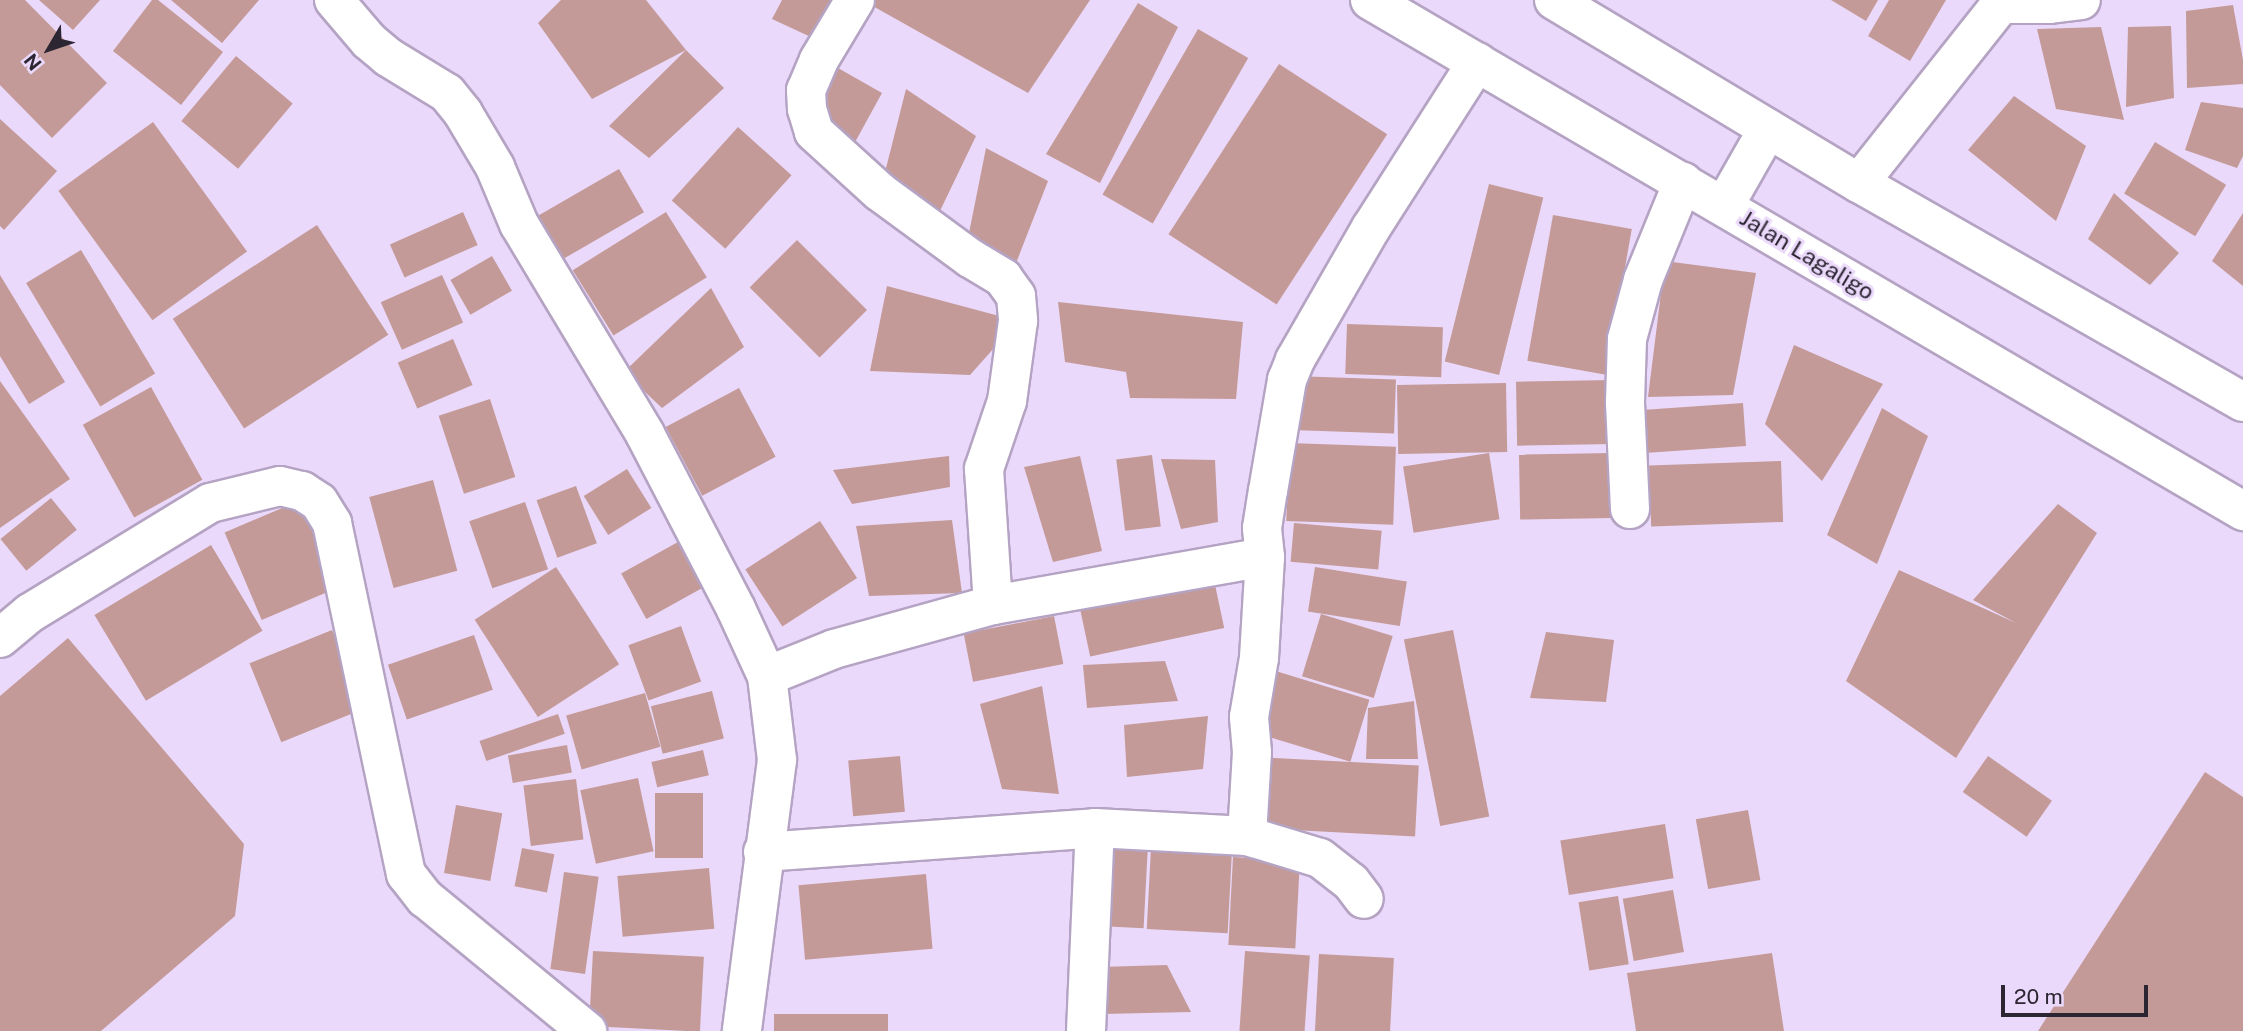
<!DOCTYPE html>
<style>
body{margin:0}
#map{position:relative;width:2243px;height:1031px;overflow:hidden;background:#ebd9fb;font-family:"Public Sans",sans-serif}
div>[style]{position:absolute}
.building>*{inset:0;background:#c39a97;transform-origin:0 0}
.roads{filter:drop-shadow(2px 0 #b5a3c3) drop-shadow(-2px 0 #b5a3c3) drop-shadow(0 2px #b5a3c3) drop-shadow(0 -2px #b5a3c3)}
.minor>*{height:38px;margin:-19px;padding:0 19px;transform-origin:19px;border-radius:19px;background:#fff}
span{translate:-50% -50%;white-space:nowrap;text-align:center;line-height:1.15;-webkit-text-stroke:6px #ebd9fb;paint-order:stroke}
.street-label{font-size:23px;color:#2c2532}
.north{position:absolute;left:14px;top:14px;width:70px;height:70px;-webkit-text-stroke:5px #ebd9fb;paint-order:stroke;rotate:231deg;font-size:19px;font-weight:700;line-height:28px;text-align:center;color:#2c2532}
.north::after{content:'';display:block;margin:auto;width:24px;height:32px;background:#2c2532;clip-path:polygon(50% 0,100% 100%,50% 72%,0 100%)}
.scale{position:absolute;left:2001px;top:985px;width:147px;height:32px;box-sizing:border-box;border:4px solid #2c2532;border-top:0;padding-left:9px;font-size:21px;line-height:24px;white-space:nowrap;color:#2c2532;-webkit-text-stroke:5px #ebd9fb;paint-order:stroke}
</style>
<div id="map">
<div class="building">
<i style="clip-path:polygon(0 0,25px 0,107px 83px,52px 138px,0 85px)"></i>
<i style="clip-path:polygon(39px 0,100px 0,73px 30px)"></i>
<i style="clip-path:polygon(152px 0,158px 0,223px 52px,181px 105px,113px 51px)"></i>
<i style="clip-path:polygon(171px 0,259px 0,222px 43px)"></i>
<i style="clip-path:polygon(561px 0,646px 0,686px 50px,724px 88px,649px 158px,609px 126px,686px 50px,592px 99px,538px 23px)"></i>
<i style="clip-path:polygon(782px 0,832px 0,813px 38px,772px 19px)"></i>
<i style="clip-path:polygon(862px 0,1090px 0,1028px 93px)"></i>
<i style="clip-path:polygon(1831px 0,1878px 0,1866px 21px)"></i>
<i style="clip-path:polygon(1889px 0,1946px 0,1910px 61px,1868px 36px)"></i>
<i style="clip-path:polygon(1138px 3px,1178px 27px,1100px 183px,1046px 154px)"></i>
<i style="clip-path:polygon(2233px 5px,2243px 60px,2243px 84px,2187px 88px,2186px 11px)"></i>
<i style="clip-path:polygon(2171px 26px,2174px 98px,2126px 107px,2128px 27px)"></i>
<i style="clip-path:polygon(2101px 27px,2124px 120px,2056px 109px,2037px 29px)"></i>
<i style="left:1198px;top:29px;width:58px;height:191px;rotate:30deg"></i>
<i style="left:236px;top:56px;width:74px;height:85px;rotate:40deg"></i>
<i style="left:1279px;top:64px;width:129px;height:203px;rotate:33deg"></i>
<i style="clip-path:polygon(838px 68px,882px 93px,854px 144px,819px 116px)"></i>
<i style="clip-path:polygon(906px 89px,976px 136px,939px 213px,880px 192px)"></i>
<i style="clip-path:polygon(2014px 96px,2086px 146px,2056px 221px,1968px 150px)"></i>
<i style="clip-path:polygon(2201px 102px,2243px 108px,2243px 156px,2237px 168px,2185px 150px)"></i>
<i style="clip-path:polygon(0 119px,57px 171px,4px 230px,0 226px)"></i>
<i style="left:153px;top:122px;width:160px;height:117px;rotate:54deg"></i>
<i style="left:738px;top:127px;width:72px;height:99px;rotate:42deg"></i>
<i style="left:2155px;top:142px;width:83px;height:60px;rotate:31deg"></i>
<i style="clip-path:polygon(986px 148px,1048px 181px,1011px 276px,968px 238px)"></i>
<i style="left:619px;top:169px;width:50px;height:93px;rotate:60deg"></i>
<i style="left:1489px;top:184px;width:56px;height:183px;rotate:14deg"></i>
<i style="clip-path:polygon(2114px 193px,2179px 253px,2150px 285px,2088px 239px)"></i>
<i style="left:463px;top:212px;width:36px;height:80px;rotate:66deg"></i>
<i style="left:666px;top:212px;width:77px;height:110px;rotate:58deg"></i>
<i style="clip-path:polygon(2243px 213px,2243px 286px,2212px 261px)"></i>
<i style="left:1553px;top:215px;width:80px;height:148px;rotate:10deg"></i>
<i style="left:317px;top:225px;width:131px;height:172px;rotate:57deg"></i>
<i style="left:797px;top:240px;width:99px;height:67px;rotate:45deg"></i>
<i style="left:81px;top:250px;width:144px;height:64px;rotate:59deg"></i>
<i style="left:492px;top:256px;width:40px;height:48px;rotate:60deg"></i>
<i style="clip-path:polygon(1665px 261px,1756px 273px,1733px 395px,1648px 397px)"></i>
<i style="clip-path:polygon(0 275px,65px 382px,29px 404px,0 356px)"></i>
<i style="left:442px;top:275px;width:52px;height:67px;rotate:66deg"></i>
<i style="clip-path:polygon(887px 286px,1018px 321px,970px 375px,870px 371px)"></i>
<i style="clip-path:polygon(711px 288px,744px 347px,662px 408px,624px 372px)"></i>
<i style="clip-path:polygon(1058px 302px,1243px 322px,1236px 399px,1130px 398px,1126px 372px,1065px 362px)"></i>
<i style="left:1347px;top:324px;width:96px;height:50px;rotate:2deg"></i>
<i style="left:453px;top:339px;width:50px;height:60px;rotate:67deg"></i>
<i style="clip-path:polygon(1794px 345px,1883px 384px,1822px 481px,1765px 424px)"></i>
<i style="left:1293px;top:376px;width:103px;height:54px;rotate:2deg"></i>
<i style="left:1613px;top:380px;width:64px;height:97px;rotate:89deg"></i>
<i style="clip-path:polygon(0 381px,70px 479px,0 528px)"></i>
<i style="left:1506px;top:383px;width:69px;height:109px;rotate:89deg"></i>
<i style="left:151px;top:387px;width:106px;height:78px;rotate:61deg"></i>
<i style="left:739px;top:388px;width:78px;height:83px;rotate:62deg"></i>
<i style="left:490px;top:399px;width:82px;height:54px;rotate:72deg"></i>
<i style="left:1743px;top:403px;width:43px;height:105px;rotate:86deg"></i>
<i style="clip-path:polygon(1882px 408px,1928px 436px,1877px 564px,1827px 535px)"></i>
<i style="left:1289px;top:443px;width:107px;height:78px;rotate:2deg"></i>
<i style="left:1489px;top:453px;width:67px;height:87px;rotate:81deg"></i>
<i style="left:1612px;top:453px;width:65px;height:93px;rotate:89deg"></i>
<i style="left:1152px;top:455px;width:72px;height:36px;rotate:83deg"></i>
<i style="clip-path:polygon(949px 456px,950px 487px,852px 504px,833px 470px)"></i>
<i style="clip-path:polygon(1080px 456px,1102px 551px,1053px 562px,1024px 467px)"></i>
<i style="clip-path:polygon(1161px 459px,1215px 460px,1218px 522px,1181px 529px)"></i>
<i style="left:1781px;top:461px;width:61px;height:132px;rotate:88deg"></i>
<i style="left:627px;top:469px;width:46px;height:51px;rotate:58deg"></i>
<i style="left:433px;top:480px;width:94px;height:66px;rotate:75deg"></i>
<i style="left:576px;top:486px;width:61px;height:42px;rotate:70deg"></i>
<i style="left:51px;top:498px;width:41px;height:65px;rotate:51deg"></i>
<i style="left:301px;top:500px;width:95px;height:83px;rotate:67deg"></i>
<i style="left:525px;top:502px;width:71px;height:59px;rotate:71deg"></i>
<i style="clip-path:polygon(2058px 504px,2097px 533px,1956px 758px,1846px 681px,1899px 570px,2016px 623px,1973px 600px)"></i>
<i style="clip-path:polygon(952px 520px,962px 593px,869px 596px,856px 526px)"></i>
<i style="left:820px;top:521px;width:68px;height:89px;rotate:57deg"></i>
<i style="left:1294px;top:523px;width:88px;height:39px;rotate:5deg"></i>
<i style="left:678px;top:542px;width:52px;height:65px;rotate:61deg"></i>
<i style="left:211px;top:545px;width:100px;height:136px;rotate:59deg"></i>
<i style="left:556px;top:567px;width:116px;height:97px;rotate:57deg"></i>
<i style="left:1315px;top:567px;width:93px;height:45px;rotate:9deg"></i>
<i style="left:1214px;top:580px;width:49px;height:137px;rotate:78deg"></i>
<i style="left:1321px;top:614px;width:75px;height:65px;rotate:17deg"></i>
<i style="left:1054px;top:616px;width:49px;height:92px;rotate:79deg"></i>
<i style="left:681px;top:626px;width:59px;height:56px;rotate:70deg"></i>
<i style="left:332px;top:630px;width:85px;height:89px;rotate:68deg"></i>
<i style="left:1453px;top:630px;width:190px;height:50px;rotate:79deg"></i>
<i style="clip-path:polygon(1546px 632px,1614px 640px,1606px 702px,1530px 698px)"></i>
<i style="left:474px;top:635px;width:58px;height:91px;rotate:71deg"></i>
<i style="clip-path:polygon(68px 638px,244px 844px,235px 916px,101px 1031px,0 1031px,0 696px)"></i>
<i style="clip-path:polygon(1165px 661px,1178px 701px,1087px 708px,1083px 665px)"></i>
<i style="left:1269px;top:669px;width:105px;height:65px;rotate:17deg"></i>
<i style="clip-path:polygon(1042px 686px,1059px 794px,1002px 789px,980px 704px)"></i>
<i style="left:712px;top:691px;width:49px;height:63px;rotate:76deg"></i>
<i style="left:645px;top:693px;width:56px;height:82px;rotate:74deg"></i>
<i style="clip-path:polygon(1414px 701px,1418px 759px,1366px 759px,1368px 708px)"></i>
<i style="left:558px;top:714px;width:21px;height:83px;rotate:71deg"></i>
<i style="clip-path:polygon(1208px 716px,1203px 769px,1127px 777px,1124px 725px)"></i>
<i style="left:567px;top:745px;width:28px;height:60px;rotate:80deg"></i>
<i style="left:703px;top:750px;width:26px;height:53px;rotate:77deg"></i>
<i style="left:900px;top:756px;width:56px;height:52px;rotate:85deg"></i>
<i style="left:1988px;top:756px;width:78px;height:44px;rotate:35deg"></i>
<i style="left:1256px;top:757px;width:163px;height:71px;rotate:3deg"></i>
<i style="clip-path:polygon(2205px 772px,2243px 797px,2243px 1031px,2038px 1031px)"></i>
<i style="left:638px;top:778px;width:75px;height:59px;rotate:78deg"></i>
<i style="left:576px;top:779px;width:61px;height:53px;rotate:83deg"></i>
<i style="left:655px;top:793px;width:48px;height:65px"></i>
<i style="left:456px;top:805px;width:47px;height:69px;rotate:10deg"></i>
<i style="left:1748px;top:810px;width:71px;height:53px;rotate:80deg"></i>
<i style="left:1665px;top:824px;width:55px;height:106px;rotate:81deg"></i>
<i style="left:1103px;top:843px;width:45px;height:83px;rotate:3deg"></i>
<i style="left:522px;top:848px;width:33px;height:39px;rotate:11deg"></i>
<i style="left:1151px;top:848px;width:81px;height:81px;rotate:3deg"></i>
<i style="left:1233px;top:857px;width:67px;height:88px;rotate:3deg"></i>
<i style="left:709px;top:868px;width:61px;height:92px;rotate:85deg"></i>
<i style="left:564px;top:872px;width:35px;height:98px;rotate:8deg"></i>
<i style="left:926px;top:874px;width:75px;height:128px;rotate:85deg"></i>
<i style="left:1673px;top:890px;width:63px;height:51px;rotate:80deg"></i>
<i style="left:1618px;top:896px;width:69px;height:40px;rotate:81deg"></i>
<i style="left:593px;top:951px;width:111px;height:75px;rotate:3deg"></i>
<i style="left:1245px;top:951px;width:65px;height:80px;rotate:4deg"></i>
<i style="clip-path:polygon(1772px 953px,1784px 1031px,1636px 1031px,1627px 973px)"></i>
<i style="left:1319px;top:954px;width:75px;height:77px;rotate:3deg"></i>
<i style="clip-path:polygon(1167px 965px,1191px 1012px,1102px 1014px,1100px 967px)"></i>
<i style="left:888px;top:1014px;width:17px;height:114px;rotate:90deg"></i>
</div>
<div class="roads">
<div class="minor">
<i style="left:334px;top:0;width:54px;rotate:49.5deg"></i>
<i style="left:369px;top:41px;width:25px;rotate:40deg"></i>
<i style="left:388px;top:57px;width:69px;rotate:31.4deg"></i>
<i style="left:447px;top:93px;width:26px;rotate:51deg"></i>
<i style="left:463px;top:113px;width:63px;rotate:59.3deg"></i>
<i style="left:495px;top:167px;width:62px;rotate:67.2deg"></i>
<i style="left:519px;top:224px;width:245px;rotate:59deg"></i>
<i style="left:645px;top:434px;width:197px;rotate:62.5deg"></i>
<i style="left:736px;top:609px;width:74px;rotate:65.2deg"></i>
<i style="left:767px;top:676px;width:85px;rotate:83.2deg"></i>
<i style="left:777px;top:760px;width:273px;rotate:97.4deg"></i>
<i style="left:855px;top:0;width:70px;rotate:121deg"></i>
<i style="left:819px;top:60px;width:33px;rotate:113deg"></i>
<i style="left:806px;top:90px;width:19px;rotate:87deg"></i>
<i style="left:807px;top:109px;width:24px;rotate:73deg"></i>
<i style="left:814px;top:132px;width:89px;rotate:42.3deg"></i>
<i style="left:880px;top:192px;width:112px;rotate:36.3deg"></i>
<i style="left:970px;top:258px;width:39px;rotate:31deg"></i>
<i style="left:1003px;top:278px;width:22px;rotate:54deg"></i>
<i style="left:1016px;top:296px;width:25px;rotate:85deg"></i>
<i style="left:1018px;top:321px;width:81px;rotate:97.8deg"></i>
<i style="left:1007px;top:401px;width:72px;rotate:108.7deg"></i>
<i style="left:984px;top:469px;width:136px;rotate:86.2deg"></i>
<i style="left:1370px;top:0;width:1012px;rotate:30.34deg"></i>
<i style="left:1554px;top:0;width:356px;rotate:31deg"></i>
<i style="left:1859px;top:183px;width:442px;rotate:29.7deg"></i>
<i style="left:1859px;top:183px;width:228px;rotate:-51.6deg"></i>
<i style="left:2001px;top:4px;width:49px"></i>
<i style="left:2050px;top:4px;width:31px;rotate:-7deg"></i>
<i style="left:1724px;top:206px;width:89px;rotate:-60.3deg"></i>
<i style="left:1630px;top:509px;width:107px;rotate:-92.7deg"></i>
<i style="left:1625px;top:402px;width:63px;rotate:-88.2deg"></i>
<i style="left:1627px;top:339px;width:61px;rotate:-74.8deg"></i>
<i style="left:1643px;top:280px;width:106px;rotate:-67.8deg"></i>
<i style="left:0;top:638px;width:39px;rotate:-40deg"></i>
<i style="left:30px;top:613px;width:211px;rotate:-31.4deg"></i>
<i style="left:210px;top:503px;width:72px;rotate:-13.7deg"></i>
<i style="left:280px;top:486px;width:23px;rotate:13deg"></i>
<i style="left:302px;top:491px;width:20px;rotate:33deg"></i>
<i style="left:319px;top:502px;width:25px;rotate:58deg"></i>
<i style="left:332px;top:523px;width:359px;rotate:78.1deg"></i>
<i style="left:406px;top:874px;width:31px;rotate:52deg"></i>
<i style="left:425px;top:898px;width:210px;rotate:39.4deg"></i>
<i style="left:767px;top:676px;width:72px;rotate:-21.9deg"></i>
<i style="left:834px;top:649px;width:165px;rotate:-15.5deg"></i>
<i style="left:993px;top:605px;width:276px;rotate:-10deg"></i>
<i style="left:1265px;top:557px;width:29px;rotate:-96deg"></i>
<i style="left:1262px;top:528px;width:37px;rotate:-81deg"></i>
<i style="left:1268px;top:491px;width:113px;rotate:-80.3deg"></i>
<i style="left:1287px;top:380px;width:22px;rotate:-68deg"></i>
<i style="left:1295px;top:360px;width:152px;rotate:-60.1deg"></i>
<i style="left:1371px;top:228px;width:197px;rotate:-57.4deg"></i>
<i style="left:1247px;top:836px;width:84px;rotate:-86.6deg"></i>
<i style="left:1252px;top:752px;width:35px;rotate:-95deg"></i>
<i style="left:1249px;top:717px;width:60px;rotate:-80.4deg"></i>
<i style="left:1259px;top:658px;width:101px;rotate:-86.6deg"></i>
<i style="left:763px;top:852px;width:333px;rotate:-4.1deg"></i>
<i style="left:1095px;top:828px;width:152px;rotate:3deg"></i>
<i style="left:1247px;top:836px;width:76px;rotate:16.8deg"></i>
<i style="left:1320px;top:858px;width:39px;rotate:38deg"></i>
<i style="left:1351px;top:882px;width:21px;rotate:53deg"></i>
<i style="left:1086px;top:1031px;width:203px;rotate:-87.5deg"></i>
</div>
</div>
<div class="street-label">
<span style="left:1807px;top:255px;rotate:31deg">Jalan Lagaligo</span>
</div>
<div class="north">N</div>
<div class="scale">20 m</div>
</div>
